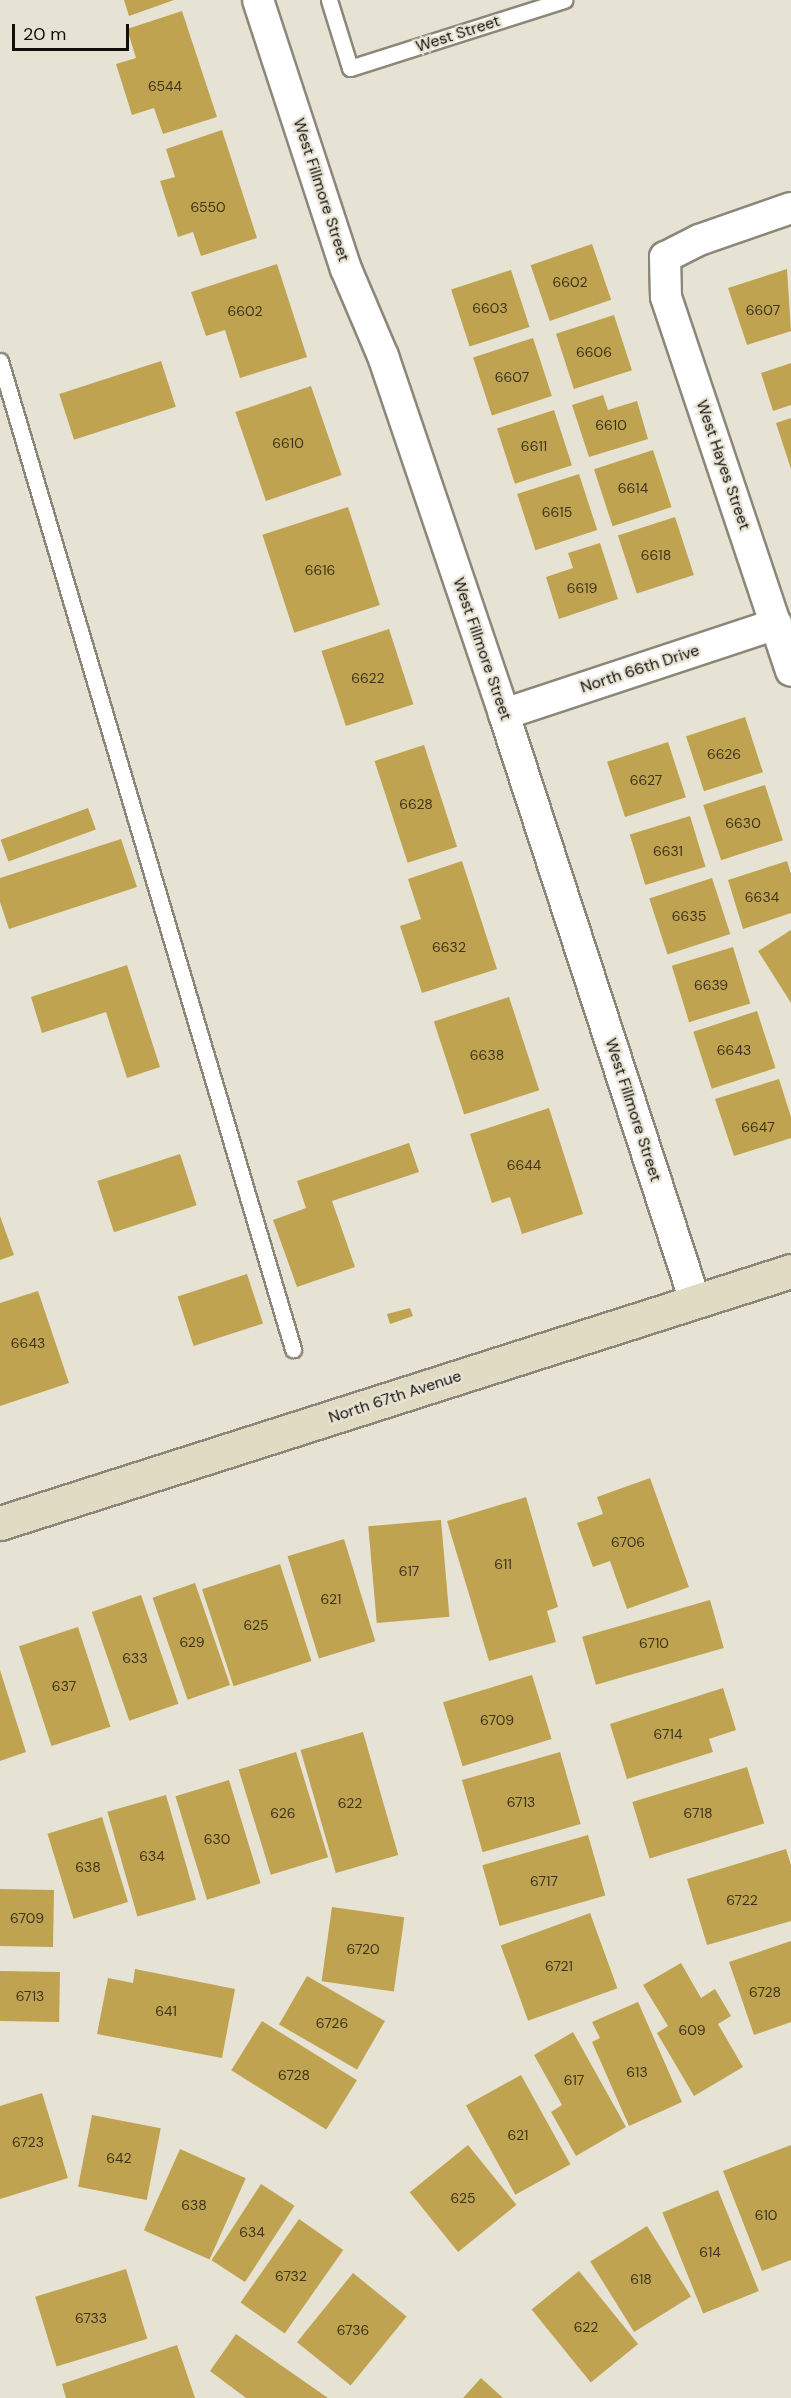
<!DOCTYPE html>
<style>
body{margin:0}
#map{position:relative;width:791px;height:2398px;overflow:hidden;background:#e7e3d4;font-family:"DM Sans",sans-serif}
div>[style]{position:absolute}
.building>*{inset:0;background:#bfa350;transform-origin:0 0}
.roads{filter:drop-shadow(2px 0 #8c877a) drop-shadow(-2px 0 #8c877a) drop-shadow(0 2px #8c877a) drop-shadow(0 -2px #8c877a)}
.lane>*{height:15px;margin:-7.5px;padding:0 7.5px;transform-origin:7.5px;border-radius:7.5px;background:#fff}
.street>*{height:30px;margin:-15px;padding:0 15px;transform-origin:15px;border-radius:15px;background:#fff}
.secondary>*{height:33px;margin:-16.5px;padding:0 16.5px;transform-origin:16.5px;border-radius:16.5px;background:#e2dbc4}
span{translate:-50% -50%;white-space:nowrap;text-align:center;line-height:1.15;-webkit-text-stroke:4.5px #e7e3d4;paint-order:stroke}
.number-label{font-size:14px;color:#3c341c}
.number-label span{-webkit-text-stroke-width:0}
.street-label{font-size:16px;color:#110f0b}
.scale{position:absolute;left:12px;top:24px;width:117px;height:27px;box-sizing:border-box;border:3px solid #110f0b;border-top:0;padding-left:8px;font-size:18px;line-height:21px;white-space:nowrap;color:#110f0b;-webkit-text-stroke:4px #e7e3d4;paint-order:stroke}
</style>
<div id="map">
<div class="building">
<i style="clip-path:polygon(124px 0,174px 0,129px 16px)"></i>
<i style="clip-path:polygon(182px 11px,217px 117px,163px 134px,154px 108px,132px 115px,116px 64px,136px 58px,127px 29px)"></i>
<i style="clip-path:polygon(222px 130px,257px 238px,201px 256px,193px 232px,178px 237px,160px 181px,175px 177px,166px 149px)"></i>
<i style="left:592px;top:244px;width:59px;height:65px;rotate:71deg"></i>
<i style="clip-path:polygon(277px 264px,307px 357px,240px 378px,225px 330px,206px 336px,191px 292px)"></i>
<i style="clip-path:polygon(787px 269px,791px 331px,747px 345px,728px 288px)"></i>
<i style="left:511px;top:270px;width:60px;height:63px;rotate:72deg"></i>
<i style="left:614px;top:315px;width:58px;height:61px;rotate:72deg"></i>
<i style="left:533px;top:338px;width:61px;height:63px;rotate:72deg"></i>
<i style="left:161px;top:361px;width:48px;height:107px;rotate:72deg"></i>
<i style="clip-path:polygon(791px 363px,791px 405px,773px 411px,761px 373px)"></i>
<i style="left:311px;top:386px;width:94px;height:80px;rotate:71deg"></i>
<i style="clip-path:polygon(603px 395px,608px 410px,637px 401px,648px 439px,589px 457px,572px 405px)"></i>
<i style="left:554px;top:410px;width:58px;height:60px;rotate:72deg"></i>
<i style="clip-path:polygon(791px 418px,791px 469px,776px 423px)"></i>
<i style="left:653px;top:450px;width:60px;height:62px;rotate:72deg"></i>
<i style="left:579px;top:474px;width:59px;height:65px;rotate:72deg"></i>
<i style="left:348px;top:507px;width:103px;height:90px;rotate:72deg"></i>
<i style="left:675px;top:517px;width:61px;height:60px;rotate:72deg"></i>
<i style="clip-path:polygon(600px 543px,618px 599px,559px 619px,546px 577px,573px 568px,568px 553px)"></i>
<i style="left:389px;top:629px;width:79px;height:71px;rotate:72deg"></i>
<i style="left:745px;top:717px;width:58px;height:62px;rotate:72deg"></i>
<i style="left:668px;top:742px;width:58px;height:64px;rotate:72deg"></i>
<i style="left:424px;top:745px;width:107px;height:52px;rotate:72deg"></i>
<i style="left:765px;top:785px;width:58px;height:65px;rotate:72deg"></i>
<i style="left:88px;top:808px;width:23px;height:93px;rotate:70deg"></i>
<i style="left:690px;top:816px;width:53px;height:63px;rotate:73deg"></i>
<i style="clip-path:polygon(121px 839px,137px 887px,9px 929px,0 902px,0 878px)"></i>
<i style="clip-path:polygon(462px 861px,497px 969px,422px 993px,400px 926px,421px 919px,408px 879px)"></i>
<i style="clip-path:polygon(787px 861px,791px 874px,791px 913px,743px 929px,728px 880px)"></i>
<i style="left:712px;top:878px;width:59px;height:66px;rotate:72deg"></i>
<i style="clip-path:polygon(791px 930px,791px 1003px,758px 951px)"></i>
<i style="left:733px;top:947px;width:59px;height:64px;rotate:73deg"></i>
<i style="clip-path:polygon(127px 965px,160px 1067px,127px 1078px,106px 1012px,42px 1033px,31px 997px)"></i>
<i style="left:509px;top:997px;width:98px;height:79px;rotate:72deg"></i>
<i style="left:757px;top:1011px;width:60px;height:67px;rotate:72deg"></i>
<i style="clip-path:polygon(779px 1079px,791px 1117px,791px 1138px,734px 1156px,715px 1099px)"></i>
<i style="clip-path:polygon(549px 1108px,583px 1214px,522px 1234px,510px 1197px,492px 1203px,470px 1134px)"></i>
<i style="clip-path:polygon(409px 1143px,419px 1172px,332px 1201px,355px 1267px,297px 1287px,273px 1220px,306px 1208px,297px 1181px)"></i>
<i style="left:180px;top:1154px;width:54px;height:87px;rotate:72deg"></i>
<i style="clip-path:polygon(0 1216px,14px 1255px,0 1260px)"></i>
<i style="left:247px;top:1274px;width:52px;height:73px;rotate:72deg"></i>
<i style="clip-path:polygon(38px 1291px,69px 1383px,0 1406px,0 1303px)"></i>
<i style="clip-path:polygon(410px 1308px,413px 1316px,390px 1324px,387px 1314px)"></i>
<i style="clip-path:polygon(650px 1478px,689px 1587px,627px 1609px,610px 1561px,593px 1567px,577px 1523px,603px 1514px,597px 1497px)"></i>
<i style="clip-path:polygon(526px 1497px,558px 1607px,547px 1611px,556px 1642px,489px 1661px,447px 1521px)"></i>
<i style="left:441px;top:1520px;width:97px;height:73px;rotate:85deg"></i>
<i style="left:344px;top:1539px;width:107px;height:59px;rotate:73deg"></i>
<i style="left:280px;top:1564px;width:102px;height:82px;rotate:72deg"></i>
<i style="left:195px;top:1583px;width:108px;height:45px;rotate:71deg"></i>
<i style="left:141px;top:1595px;width:115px;height:52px;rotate:71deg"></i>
<i style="left:710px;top:1600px;width:50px;height:133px;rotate:74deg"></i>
<i style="left:78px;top:1627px;width:105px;height:62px;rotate:72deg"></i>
<i style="clip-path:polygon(0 1670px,26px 1752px,0 1761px)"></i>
<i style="left:532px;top:1675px;width:67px;height:93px;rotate:73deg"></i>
<i style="clip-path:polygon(723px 1688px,736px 1730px,709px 1739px,713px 1752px,627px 1779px,610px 1724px)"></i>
<i style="left:363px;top:1732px;width:128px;height:65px;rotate:74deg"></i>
<i style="left:296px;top:1752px;width:110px;height:60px;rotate:73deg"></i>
<i style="left:560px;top:1752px;width:75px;height:102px;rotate:74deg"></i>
<i style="left:747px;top:1767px;width:59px;height:120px;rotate:73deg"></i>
<i style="left:229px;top:1780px;width:108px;height:56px;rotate:73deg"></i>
<i style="left:166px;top:1795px;width:109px;height:61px;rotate:74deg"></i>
<i style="left:102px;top:1817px;width:89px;height:57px;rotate:73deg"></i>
<i style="left:588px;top:1835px;width:63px;height:110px;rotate:74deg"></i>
<i style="clip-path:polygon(786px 1849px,791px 1865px,791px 1921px,707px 1945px,687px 1879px)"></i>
<i style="left:0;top:1889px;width:54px;height:57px;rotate:1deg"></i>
<i style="left:332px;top:1907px;width:73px;height:75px;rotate:8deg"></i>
<i style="left:590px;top:1913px;width:80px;height:95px;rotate:70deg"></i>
<i style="clip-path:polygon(791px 1941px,791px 2022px,754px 2035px,729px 1962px)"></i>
<i style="clip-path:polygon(681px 1963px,701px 1998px,715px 1989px,731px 2016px,718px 2024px,743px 2067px,694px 2096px,657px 2033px,668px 2026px,643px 1985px)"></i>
<i style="clip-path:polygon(135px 1969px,235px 1989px,222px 2058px,97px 2034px,108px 1978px,133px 1983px)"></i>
<i style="left:0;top:1971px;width:60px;height:50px;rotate:1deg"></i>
<i style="left:307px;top:1976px;width:90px;height:56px;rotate:30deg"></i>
<i style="clip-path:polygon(638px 2002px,682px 2102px,629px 2126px,592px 2042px,600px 2038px,592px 2022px)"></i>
<i style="left:262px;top:2021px;width:112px;height:58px;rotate:32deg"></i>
<i style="clip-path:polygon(573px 2032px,626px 2127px,576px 2156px,551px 2112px,562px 2105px,534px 2055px)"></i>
<i style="left:521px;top:2075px;width:102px;height:63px;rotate:61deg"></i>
<i style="clip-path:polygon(42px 2093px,68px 2178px,0 2199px,0 2106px)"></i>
<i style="left:92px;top:2115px;width:70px;height:73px;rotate:11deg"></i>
<i style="left:468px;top:2145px;width:77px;height:75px;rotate:51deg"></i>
<i style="clip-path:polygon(791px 2145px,791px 2260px,762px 2271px,723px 2171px)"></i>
<i style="left:180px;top:2149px;width:72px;height:89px;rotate:24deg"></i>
<i style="left:261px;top:2184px;width:40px;height:91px;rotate:33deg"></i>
<i style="left:718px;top:2190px;width:109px;height:60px;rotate:68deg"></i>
<i style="left:299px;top:2219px;width:54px;height:102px;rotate:35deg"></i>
<i style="left:647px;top:2226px;width:83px;height:67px;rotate:58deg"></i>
<i style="left:126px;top:2269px;width:73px;height:95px;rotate:73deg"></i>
<i style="left:579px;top:2271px;width:94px;height:61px;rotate:51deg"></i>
<i style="left:353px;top:2273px;width:69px;height:89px;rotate:39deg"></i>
<i style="clip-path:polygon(236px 2334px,328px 2398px,246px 2398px,210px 2371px)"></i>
<i style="clip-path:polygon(177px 2345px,195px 2398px,66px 2398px,62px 2384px)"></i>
<i style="clip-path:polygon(481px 2378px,503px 2398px,463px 2398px)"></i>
</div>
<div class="roads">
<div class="lane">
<i style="left:329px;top:0;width:71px;rotate:72.8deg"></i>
<i style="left:350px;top:68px;width:225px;rotate:-17.6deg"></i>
<i style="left:0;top:361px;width:1031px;rotate:73.48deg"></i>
</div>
<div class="street">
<i style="left:258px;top:0;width:283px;rotate:71.9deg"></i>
<i style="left:346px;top:269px;width:95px;rotate:67deg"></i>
<i style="left:383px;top:356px;width:378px;rotate:71.3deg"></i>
<i style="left:504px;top:714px;width:617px;rotate:71.98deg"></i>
<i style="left:791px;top:208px;width:97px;rotate:160.8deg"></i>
<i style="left:699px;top:240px;width:38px;rotate:153deg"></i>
<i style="left:665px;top:257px;width:40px;rotate:88.6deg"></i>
<i style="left:666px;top:297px;width:394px;rotate:71.5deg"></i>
<i style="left:504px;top:714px;width:287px;rotate:-18.3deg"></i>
</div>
<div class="secondary">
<i style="left:0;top:1523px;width:830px;rotate:-17.67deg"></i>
</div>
</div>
<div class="number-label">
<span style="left:165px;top:86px">6544</span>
<span style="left:208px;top:207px">6550</span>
<span style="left:570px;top:282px">6602</span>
<span style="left:490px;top:308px">6603</span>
<span style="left:763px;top:310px">6607</span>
<span style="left:245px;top:311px">6602</span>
<span style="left:594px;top:352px">6606</span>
<span style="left:512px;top:377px">6607</span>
<span style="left:611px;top:425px">6610</span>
<span style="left:288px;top:443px">6610</span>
<span style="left:534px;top:446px">6611</span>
<span style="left:633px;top:488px">6614</span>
<span style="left:557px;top:512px">6615</span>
<span style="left:656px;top:555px">6618</span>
<span style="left:320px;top:570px">6616</span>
<span style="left:582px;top:588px">6619</span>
<span style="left:368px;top:678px">6622</span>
<span style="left:724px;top:754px">6626</span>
<span style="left:646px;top:780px">6627</span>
<span style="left:416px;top:804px">6628</span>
<span style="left:743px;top:823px">6630</span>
<span style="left:668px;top:851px">6631</span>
<span style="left:762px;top:897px">6634</span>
<span style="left:689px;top:916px">6635</span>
<span style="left:449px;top:947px">6632</span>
<span style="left:711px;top:985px">6639</span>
<span style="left:734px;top:1050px">6643</span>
<span style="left:487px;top:1055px">6638</span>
<span style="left:758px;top:1127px">6647</span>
<span style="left:524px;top:1165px">6644</span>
<span style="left:28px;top:1343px">6643</span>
<span style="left:628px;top:1542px">6706</span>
<span style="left:503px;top:1564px">611</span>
<span style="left:409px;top:1571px">617</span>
<span style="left:331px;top:1599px">621</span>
<span style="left:256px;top:1625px">625</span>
<span style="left:192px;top:1642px">629</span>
<span style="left:654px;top:1643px">6710</span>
<span style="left:135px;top:1658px">633</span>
<span style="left:64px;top:1686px">637</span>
<span style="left:497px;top:1720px">6709</span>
<span style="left:668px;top:1734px">6714</span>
<span style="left:521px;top:1802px">6713</span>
<span style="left:350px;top:1803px">622</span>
<span style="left:283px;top:1813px">626</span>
<span style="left:698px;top:1813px">6718</span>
<span style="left:217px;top:1839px">630</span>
<span style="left:152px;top:1856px">634</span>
<span style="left:88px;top:1867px">638</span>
<span style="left:544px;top:1881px">6717</span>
<span style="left:742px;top:1900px">6722</span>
<span style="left:27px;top:1918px">6709</span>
<span style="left:363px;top:1949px">6720</span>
<span style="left:559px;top:1966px">6721</span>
<span style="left:765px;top:1992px">6728</span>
<span style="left:30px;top:1996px">6713</span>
<span style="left:166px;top:2011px">641</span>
<span style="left:332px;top:2023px">6726</span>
<span style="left:692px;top:2030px">609</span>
<span style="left:637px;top:2072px">613</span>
<span style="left:294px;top:2075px">6728</span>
<span style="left:574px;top:2080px">617</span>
<span style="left:518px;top:2135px">621</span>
<span style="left:28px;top:2142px">6723</span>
<span style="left:119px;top:2158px">642</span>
<span style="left:463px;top:2198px">625</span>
<span style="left:194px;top:2205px">638</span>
<span style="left:766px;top:2215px">610</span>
<span style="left:252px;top:2232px">634</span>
<span style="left:710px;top:2252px">614</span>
<span style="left:291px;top:2276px">6732</span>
<span style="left:641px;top:2279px">618</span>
<span style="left:91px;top:2318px">6733</span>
<span style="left:586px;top:2327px">622</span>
<span style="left:353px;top:2330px">6736</span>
</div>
<div class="street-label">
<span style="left:458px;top:34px;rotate:-18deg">West Street</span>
<span style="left:321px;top:190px;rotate:72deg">West Fillmore Street</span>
<span style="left:723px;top:465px;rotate:71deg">West Hayes Street</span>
<span style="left:482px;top:649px;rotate:71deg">West Fillmore Street</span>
<span style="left:640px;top:669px;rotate:-18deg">North 66th Drive</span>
<span style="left:633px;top:1110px;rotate:72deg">West Fillmore Street</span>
<span style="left:395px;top:1397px;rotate:-18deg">North 67th Avenue</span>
</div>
<div class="scale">20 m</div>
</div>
